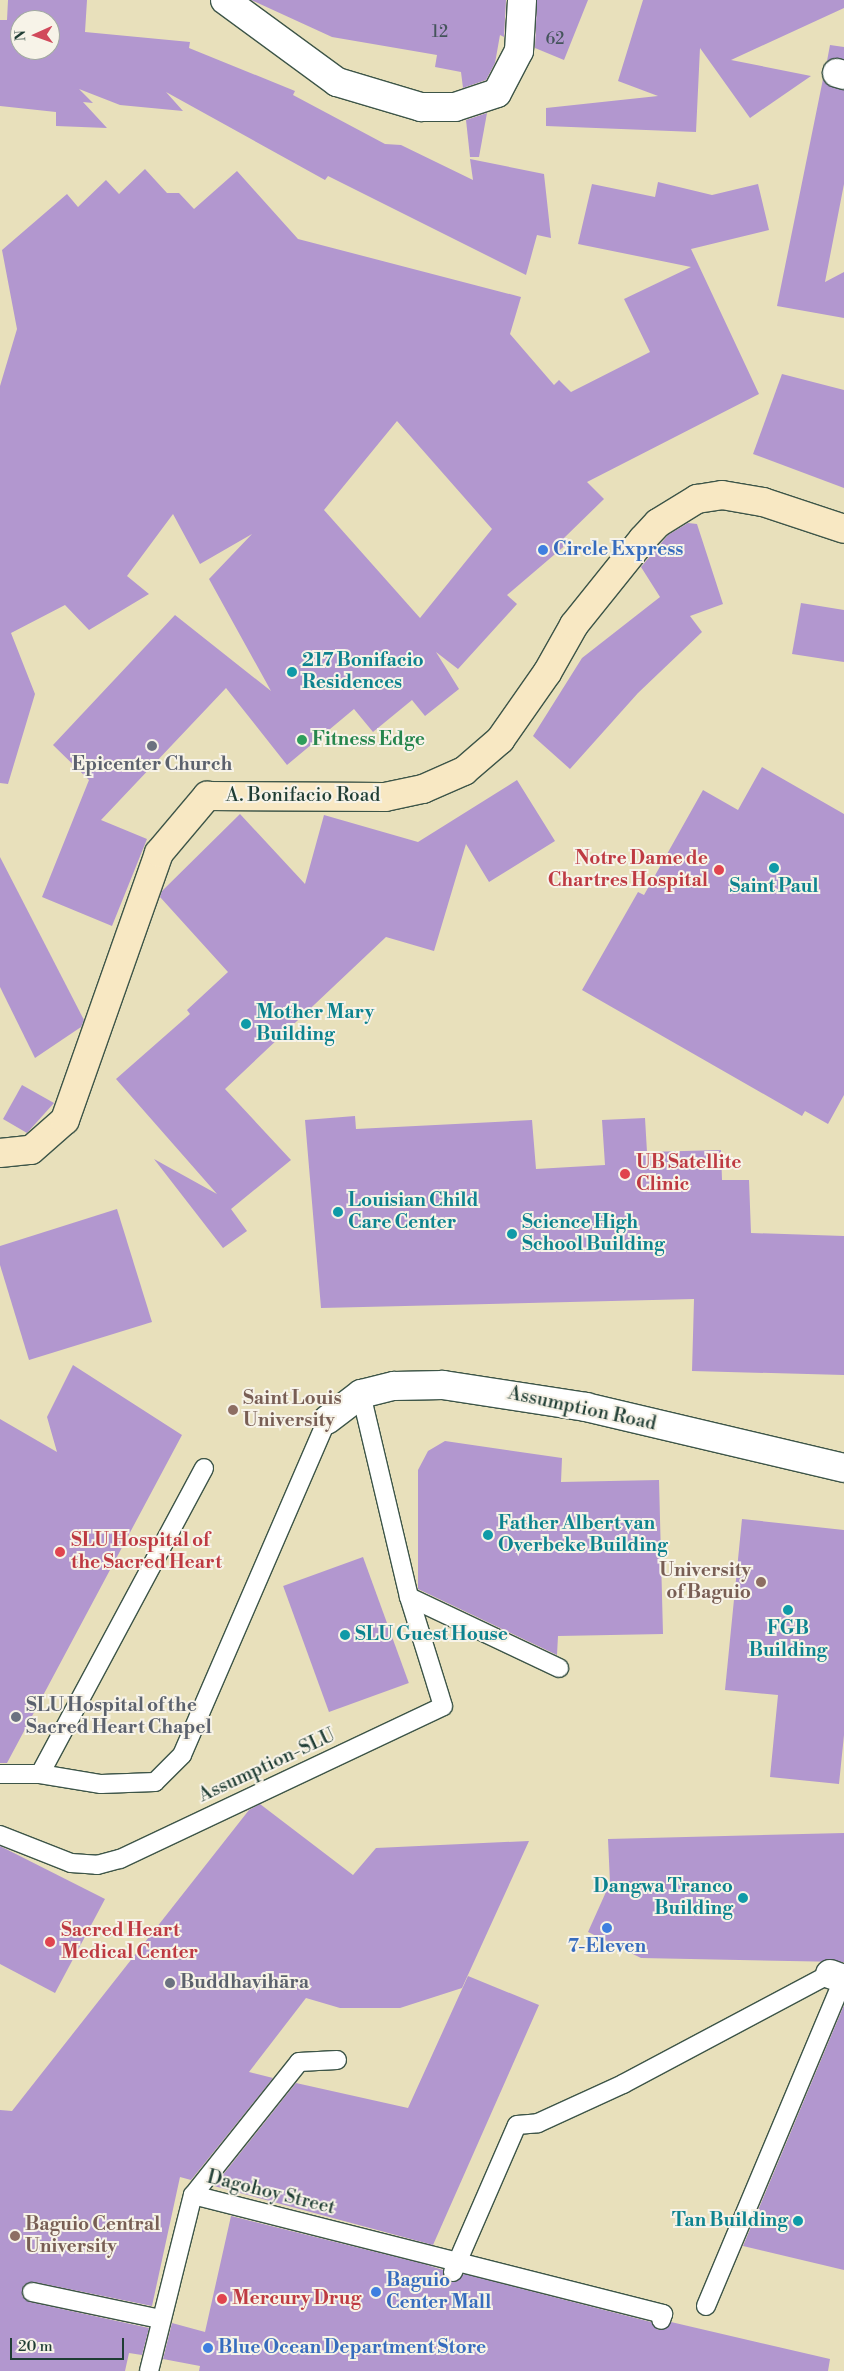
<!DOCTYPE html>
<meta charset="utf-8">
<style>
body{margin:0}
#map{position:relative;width:844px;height:2371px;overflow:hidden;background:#e8e0bb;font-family:"Libre Bodoni",serif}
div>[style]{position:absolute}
.building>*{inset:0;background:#b297cf;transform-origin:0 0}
.roads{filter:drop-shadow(1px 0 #3d5548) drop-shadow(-1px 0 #3d5548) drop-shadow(0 1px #3d5548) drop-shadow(0 -1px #3d5548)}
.lane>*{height:18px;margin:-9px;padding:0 9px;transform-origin:9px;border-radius:9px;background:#fff}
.street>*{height:28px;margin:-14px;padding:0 14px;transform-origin:14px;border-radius:14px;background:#fff}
.secondary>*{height:28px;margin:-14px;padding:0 14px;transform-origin:14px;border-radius:14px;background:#f8e8c3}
.dots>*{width:14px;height:14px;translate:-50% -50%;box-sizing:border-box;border:2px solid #f7f3e8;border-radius:50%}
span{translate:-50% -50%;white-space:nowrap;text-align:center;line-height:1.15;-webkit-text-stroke:4px #f7f3e8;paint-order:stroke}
.number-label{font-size:16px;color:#44545b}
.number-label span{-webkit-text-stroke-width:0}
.shop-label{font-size:19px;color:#366cbe;font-weight:700}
.left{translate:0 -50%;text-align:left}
.culture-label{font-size:19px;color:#0d838f;font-weight:700}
.right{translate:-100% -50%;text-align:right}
.leisure-label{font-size:19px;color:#27864d;font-weight:700}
.worship-label{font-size:19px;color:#5b616d;font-weight:700}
.street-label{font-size:19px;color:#1f3d34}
.health-label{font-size:19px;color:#be3a42;font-weight:700}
.education-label{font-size:19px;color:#785e54;font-weight:700}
.north{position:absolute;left:10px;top:10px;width:50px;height:50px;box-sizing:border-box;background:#f7f3e8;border:1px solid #a1aaa0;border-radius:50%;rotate:268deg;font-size:14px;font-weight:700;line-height:20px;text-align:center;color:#1f3d34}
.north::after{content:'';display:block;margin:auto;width:18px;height:22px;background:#d1495b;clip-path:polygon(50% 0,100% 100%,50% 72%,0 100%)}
.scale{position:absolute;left:10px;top:2338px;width:114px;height:22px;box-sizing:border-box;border:2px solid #1f3d34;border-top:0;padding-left:6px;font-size:15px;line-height:18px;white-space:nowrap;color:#1f3d34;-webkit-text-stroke:4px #f7f3e8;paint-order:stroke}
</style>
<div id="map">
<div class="building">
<i style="clip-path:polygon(evenodd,8px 0,87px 0,85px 32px,190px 42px,189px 48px,295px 91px,293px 95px,385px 144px,401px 145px,473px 180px,470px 159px,544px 174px,551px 238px,537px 235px,526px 275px,328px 176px,325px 180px,166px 92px,183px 111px,120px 105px,79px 89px,93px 103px,83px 102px,107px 128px,56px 126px,56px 112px,0 106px,0 20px,7px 20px,8px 0,20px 20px,50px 20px,50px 50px,20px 50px,20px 20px)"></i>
<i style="clip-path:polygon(251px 0,506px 0,504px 37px,500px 35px,495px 63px,486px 80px,463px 88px,461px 72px,435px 67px,437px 55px,332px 37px)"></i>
<i style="clip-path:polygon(537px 0,588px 0,564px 60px,535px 48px)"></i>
<i style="clip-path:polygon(643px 0,844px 0,844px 8px,731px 60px,811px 76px,750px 118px,700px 48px,696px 132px,546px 126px,546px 108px,658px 96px,618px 81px)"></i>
<i style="clip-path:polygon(830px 45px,844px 47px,844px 59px,827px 61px)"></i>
<i style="clip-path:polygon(823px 79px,844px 90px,844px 184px,825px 282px,844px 272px,844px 318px,777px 306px)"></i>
<i style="clip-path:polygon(487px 113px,479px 157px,470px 157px,466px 120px)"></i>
<i style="clip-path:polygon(evenodd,145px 169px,167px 193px,179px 193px,194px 209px,237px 171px,298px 239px,521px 297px,510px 334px,554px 385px,559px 380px,571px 392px,650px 352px,624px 299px,691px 267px,578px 244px,592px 184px,655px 197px,658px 182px,712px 195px,758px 184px,769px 230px,691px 249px,759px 394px,587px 482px,604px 499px,564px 538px,568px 543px,507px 595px,517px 604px,458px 669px,436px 652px,459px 689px,425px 716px,412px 700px,373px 732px,354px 709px,287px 765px,226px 688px,101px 820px,147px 839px,112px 926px,42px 897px,89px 780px,53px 745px,175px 615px,271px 691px,209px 579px,252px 534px,200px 564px,173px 514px,127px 576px,149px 594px,89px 630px,65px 605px,11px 633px,35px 694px,8px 784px,0 783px,0 386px,17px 329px,2px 250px,67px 194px,78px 207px,106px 180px,119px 194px,145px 169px,397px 421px,492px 529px,420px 618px,324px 510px,397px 421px)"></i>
<i style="clip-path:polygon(782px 374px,844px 390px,844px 488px,753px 454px)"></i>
<i style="clip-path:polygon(688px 523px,697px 524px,723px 604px,690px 616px,702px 632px,638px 693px,570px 769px,533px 736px,582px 658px,660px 597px,641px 567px,668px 535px)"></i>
<i style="clip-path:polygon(801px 603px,844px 610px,844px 662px,792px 654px)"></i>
<i style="clip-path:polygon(762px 767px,844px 814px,844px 1095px,828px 1124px,805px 1111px,802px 1116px,582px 990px,638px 892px,644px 895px,703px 790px,738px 810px)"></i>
<i style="clip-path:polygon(517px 780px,555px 841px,489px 882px,466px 844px,434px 951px,386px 937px,225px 1089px,291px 1160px,231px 1209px,247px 1231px,223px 1248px,154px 1159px,217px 1194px,116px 1079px,190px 1014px,187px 1010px,228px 972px,160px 897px,162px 891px,240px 814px,305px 884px,324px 815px,418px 842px)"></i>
<i style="clip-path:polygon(0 857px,84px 1020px,81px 1027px,35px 1058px,0 987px)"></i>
<i style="clip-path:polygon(22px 1085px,54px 1103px,27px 1133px,3px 1119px)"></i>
<i style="clip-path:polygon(355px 1116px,356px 1129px,532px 1120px,536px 1169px,605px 1165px,602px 1120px,645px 1118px,647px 1152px,721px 1150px,722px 1180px,749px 1180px,751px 1233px,844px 1236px,844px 1375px,692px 1371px,694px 1299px,321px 1308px,305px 1120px)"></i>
<i style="clip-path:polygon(117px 1209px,152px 1322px,29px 1360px,0 1265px,0 1246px)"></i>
<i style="clip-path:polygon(73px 1365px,182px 1435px,7px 1763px,0 1763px,0 1419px,57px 1452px,47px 1417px)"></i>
<i style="clip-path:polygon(445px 1441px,562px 1458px,561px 1482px,659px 1480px,663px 1634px,558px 1636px,557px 1655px,418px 1589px,418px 1470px,428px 1451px)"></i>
<i style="clip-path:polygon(742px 1519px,844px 1530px,844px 1735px,839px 1784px,770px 1777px,778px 1695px,725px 1690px)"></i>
<i style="left:363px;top:1557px;width:134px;height:85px;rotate:70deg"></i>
<i style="clip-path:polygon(260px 1804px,353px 1875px,376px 1848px,529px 1841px,462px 1988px,400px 2008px,340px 2008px,306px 1998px,249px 2072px,273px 2078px,191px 2180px,180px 2177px,152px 2306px,34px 2282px,24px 2285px,22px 2296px,30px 2302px,149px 2328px,142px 2355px,129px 2353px,125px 2371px,0 2371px,0 2110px,12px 2111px,249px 1810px)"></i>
<i style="clip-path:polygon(844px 1833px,844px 1962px,641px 1958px,588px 1932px,610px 1883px,608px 1839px)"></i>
<i style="clip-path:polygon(0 1846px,105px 1899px,55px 1993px,0 1964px)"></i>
<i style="clip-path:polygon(468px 1976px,539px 2005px,433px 2245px,214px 2186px,296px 2083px,408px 2108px)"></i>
<i style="clip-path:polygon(844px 2005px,844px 2270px,743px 2246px)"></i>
<i style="clip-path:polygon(231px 2216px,424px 2264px,443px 2270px,449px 2282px,464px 2274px,651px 2322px,658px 2330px,671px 2322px,830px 2359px,828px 2371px,199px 2371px,200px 2366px,163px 2359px,172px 2323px,205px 2332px)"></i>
</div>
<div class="roads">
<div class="lane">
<i style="left:409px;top:1597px;width:166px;rotate:25.3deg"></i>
<i style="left:0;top:1774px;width:40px"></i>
<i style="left:40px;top:1774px;width:62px;rotate:9.3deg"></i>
<i style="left:101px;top:1784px;width:54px;rotate:-2.1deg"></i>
<i style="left:155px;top:1782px;width:38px;rotate:-45deg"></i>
<i style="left:182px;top:1755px;width:365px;rotate:-66.6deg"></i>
<i style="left:40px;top:1774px;width:347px;rotate:-61.8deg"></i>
<i style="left:0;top:1835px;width:76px;rotate:21.5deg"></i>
<i style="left:71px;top:1863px;width:26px;rotate:4deg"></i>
<i style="left:97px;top:1865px;width:24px;rotate:-15deg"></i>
<i style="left:120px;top:1859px;width:357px;rotate:-25.3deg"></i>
<i style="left:443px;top:1706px;width:114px;rotate:-107.3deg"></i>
<i style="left:409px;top:1597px;width:209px;rotate:-103.3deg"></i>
<i style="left:193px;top:2195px;width:485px;rotate:14.2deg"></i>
<i style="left:663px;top:2314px;width:6px;rotate:108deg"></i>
<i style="left:453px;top:2272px;width:160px;rotate:-66.5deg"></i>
<i style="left:517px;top:2125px;width:21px;rotate:-5deg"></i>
<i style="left:538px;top:2123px;width:94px;rotate:-24.6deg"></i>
<i style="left:623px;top:2084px;width:234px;rotate:-28deg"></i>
<i style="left:32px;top:2292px;width:131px;rotate:11.9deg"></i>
<i style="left:706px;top:2306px;width:356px;rotate:-67.2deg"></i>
<i style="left:149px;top:2371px;width:181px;rotate:-76deg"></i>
<i style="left:193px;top:2195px;width:170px;rotate:-51.4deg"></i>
<i style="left:299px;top:2062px;width:38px;rotate:-3deg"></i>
</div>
<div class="street">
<i style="left:225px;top:0;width:139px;rotate:36.2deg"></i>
<i style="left:337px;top:82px;width:88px;rotate:16.6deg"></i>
<i style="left:421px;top:107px;width:34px"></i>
<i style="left:455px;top:107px;width:44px;rotate:-18.4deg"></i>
<i style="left:497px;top:93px;width:47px;rotate:-62.4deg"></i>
<i style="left:519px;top:51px;width:51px;rotate:-86.6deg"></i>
<i style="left:837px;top:73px;width:7px;rotate:16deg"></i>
<i style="left:327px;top:1420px;width:43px;rotate:-37.4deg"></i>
<i style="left:361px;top:1394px;width:34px;rotate:-14deg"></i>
<i style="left:394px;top:1386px;width:49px;rotate:-1.2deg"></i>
<i style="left:443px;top:1385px;width:145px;rotate:8.7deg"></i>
<i style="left:586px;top:1407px;width:265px;rotate:13.3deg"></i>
<i style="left:830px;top:1974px;width:15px;rotate:20deg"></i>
</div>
<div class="secondary">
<i style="left:0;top:1153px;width:31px;rotate:-6deg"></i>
<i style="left:31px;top:1150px;width:45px;rotate:-41.4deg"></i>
<i style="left:65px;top:1120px;width:283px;rotate:-70.6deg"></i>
<i style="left:159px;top:853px;width:75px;rotate:-49.9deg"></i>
<i style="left:207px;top:796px;width:178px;rotate:0.3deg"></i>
<i style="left:385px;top:797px;width:39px;rotate:-12deg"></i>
<i style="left:423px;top:789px;width:45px;rotate:-23.7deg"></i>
<i style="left:464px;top:771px;width:48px;rotate:-40.7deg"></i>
<i style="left:500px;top:740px;width:82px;rotate:-55deg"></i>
<i style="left:547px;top:673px;width:55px;rotate:-60.6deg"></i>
<i style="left:574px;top:625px;width:110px;rotate:-51.3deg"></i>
<i style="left:643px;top:539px;width:22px;rotate:-47deg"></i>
<i style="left:658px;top:523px;width:46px;rotate:-31.6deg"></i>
<i style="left:697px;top:499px;width:25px;rotate:-9deg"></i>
<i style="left:722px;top:495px;width:42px;rotate:9.7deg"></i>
<i style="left:763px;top:502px;width:85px;rotate:18.4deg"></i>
</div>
</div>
<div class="dots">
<i style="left:543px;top:550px;background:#3f7fe0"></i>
<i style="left:292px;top:672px;background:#0f9aa8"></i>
<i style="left:302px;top:740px;background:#2e9e5b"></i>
<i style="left:152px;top:746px;background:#6b7280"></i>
<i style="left:774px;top:868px;background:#0f9aa8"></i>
<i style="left:719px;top:870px;background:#e0444e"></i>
<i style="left:246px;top:1024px;background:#0f9aa8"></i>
<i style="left:625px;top:1174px;background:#e0444e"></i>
<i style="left:338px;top:1212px;background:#0f9aa8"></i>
<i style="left:512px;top:1234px;background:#0f9aa8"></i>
<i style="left:233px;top:1410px;background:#8d6e63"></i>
<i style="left:488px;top:1535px;background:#0f9aa8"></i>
<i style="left:60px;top:1552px;background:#e0444e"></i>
<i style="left:761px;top:1582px;background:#8d6e63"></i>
<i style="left:788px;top:1610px;background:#0f9aa8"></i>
<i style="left:345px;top:1635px;background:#0f9aa8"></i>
<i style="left:16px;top:1717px;background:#6b7280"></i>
<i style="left:743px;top:1898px;background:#0f9aa8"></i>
<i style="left:607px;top:1928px;background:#3f7fe0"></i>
<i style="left:50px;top:1942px;background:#e0444e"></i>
<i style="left:170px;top:1983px;background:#6b7280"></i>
<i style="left:798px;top:2221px;background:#0f9aa8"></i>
<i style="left:15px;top:2236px;background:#8d6e63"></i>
<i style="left:376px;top:2292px;background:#3f7fe0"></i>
<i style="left:222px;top:2299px;background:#e0444e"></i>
<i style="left:208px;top:2348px;background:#3f7fe0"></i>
</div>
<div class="number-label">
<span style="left:440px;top:32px">12</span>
<span style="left:555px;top:39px">62</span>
</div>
<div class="shop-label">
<span class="left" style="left:553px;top:550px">Circle Express</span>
<span style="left:607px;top:1947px">7-Eleven</span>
<span class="left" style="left:386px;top:2292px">Baguio<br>Center Mall</span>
<span class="left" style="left:218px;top:2348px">Blue Ocean Department Store</span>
</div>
<div class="culture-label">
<span class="left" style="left:302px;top:672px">217 Bonifacio<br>Residences</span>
<span style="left:774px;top:887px">Saint Paul</span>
<span class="left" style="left:256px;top:1024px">Mother Mary<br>Building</span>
<span class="left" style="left:348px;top:1212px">Louisian Child<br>Care Center</span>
<span class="left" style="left:522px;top:1234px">Science High<br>School Building</span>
<span class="left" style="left:498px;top:1535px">Father Albert van<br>Overbeke Building</span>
<span style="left:788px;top:1640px">FGB<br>Building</span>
<span class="left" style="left:355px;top:1635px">SLU Guest House</span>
<span class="right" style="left:733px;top:1898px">Dangwa Tranco<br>Building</span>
<span class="right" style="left:788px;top:2221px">Tan Building</span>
</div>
<div class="leisure-label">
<span class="left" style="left:312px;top:740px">Fitness Edge</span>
</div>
<div class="worship-label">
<span style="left:152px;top:765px">Epicenter Church</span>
<span class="left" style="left:26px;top:1717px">SLU Hospital of the<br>Sacred Heart Chapel</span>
<span class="left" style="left:180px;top:1983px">Buddhavihāra</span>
</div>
<div class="street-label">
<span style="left:303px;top:796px">A. Bonifacio Road</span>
<span style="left:582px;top:1409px;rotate:12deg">Assumption Road</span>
<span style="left:267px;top:1766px;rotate:-25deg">Assumption-SLU</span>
<span style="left:271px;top:2193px;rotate:14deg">Dagohoy Street</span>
</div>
<div class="health-label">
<span class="right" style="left:708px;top:870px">Notre Dame de<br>Chartres Hospital</span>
<span class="left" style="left:636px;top:1174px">UB Satellite<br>Clinic</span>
<span class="left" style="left:71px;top:1552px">SLU Hospital of<br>the Sacred Heart</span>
<span class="left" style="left:61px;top:1942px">Sacred Heart<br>Medical Center</span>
<span class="left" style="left:232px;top:2299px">Mercury Drug</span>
</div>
<div class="education-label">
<span class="left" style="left:243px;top:1410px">Saint Louis<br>University</span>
<span class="right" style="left:751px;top:1582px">University<br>of Baguio</span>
<span class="left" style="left:25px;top:2236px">Baguio Central<br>University</span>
</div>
<div class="north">N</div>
<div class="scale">20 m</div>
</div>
